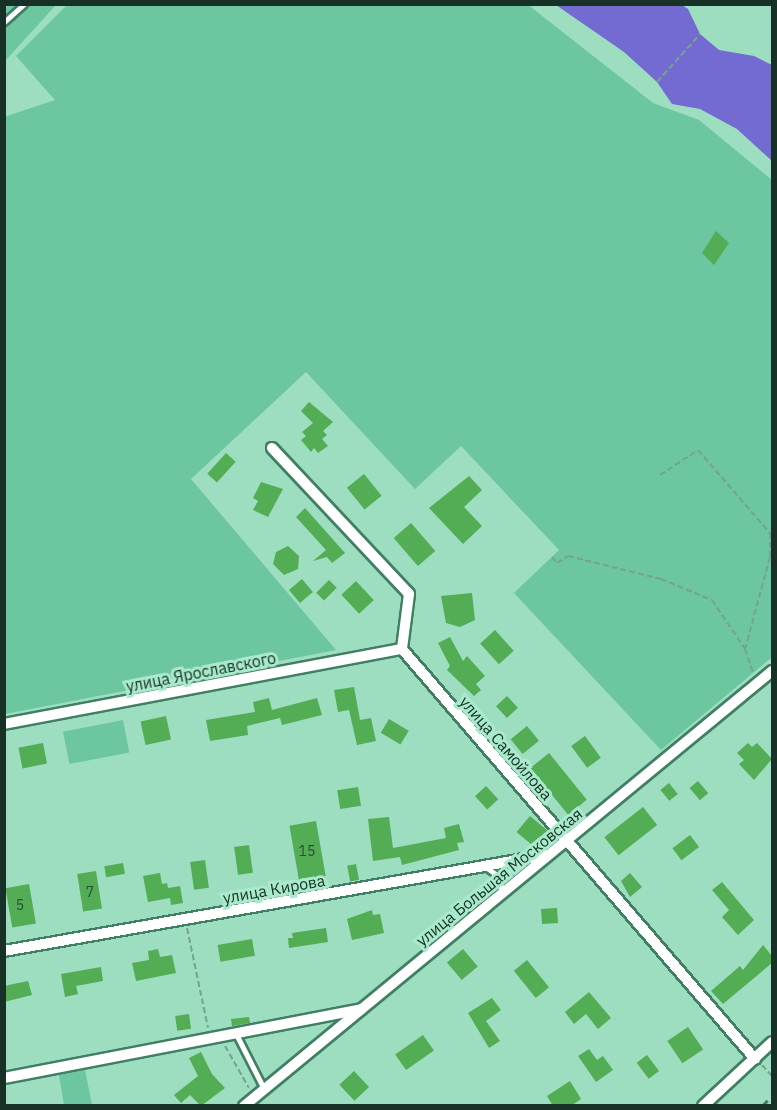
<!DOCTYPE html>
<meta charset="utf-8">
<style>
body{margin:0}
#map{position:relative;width:777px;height:1110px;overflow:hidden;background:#9dddc0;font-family:"IBM Plex Sans",sans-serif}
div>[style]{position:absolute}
.green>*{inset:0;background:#6cc6a0;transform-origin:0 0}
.water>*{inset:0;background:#736bd2}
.building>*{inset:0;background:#52ad55;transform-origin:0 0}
.path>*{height:2px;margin-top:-1px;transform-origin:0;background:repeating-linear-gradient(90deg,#72a58e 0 6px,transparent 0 9px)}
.roads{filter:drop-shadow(2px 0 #417f65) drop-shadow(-2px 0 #417f65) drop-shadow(0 2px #417f65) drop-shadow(0 -2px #417f65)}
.lane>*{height:5px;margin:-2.5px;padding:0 2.5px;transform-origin:2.5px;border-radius:2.5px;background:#fff}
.street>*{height:10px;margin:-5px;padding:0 5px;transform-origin:5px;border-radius:5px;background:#fff}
.rail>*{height:3px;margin-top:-1.5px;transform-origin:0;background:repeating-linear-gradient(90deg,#4e7765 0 8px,transparent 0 16px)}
span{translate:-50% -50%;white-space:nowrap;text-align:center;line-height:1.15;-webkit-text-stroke:6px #aaeacc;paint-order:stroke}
.number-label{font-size:14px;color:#265032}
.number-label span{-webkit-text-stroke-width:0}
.street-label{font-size:16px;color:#173126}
.frame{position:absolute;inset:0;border:6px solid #173126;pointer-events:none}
</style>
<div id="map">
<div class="green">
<i style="clip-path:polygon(527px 4px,653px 103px,699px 120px,772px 180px,772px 657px,661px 750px,514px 593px,559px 550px,461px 446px,415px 489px,306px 372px,191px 479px,336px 650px,5px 714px,4px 117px,55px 100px,16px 56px,67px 5px)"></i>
<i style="clip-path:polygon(8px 5px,56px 5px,5px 61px,5px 9px)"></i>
<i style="left:123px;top:720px;width:33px;height:61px;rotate:79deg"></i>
<i style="clip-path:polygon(85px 1070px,92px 1105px,64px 1105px,59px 1075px)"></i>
</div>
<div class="water">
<i style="clip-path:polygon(556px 5px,682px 5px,688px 9px,700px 34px,719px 50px,754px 56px,772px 65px,772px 161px,737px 129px,700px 109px,672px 104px,657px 82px,624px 52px)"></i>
</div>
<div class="building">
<i style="clip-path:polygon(716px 231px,729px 243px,714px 265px,702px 253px)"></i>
<i style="clip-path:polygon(309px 402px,333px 422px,323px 431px,327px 435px,322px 439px,328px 446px,318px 453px,314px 448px,311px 452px,301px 440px,306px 436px,302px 432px,313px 423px,301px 411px)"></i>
<i style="left:226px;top:453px;width:13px;height:28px;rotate:42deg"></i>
<i style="left:364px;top:474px;width:28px;height:22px;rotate:51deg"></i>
<i style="clip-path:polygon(469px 476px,482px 490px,464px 507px,482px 526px,463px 544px,429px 508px)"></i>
<i style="clip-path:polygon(261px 482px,283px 489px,268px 517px,253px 510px,258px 501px,253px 498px)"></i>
<i style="clip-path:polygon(305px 508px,345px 553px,332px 563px,327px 557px,313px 561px,326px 550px,296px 517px)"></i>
<i style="left:411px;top:523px;width:37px;height:23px;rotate:49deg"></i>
<i style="clip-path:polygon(288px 546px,299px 556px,298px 569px,284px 575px,273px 564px,276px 552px)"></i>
<i style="left:302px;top:579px;width:17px;height:17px;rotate:50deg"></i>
<i style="left:329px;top:580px;width:11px;height:18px;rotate:45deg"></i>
<i style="left:356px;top:581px;width:26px;height:20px;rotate:47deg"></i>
<i style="clip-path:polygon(472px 593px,475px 620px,460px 627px,446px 623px,441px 596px)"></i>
<i style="left:495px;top:630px;width:28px;height:20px;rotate:48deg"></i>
<i style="clip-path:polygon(450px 637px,463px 661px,467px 656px,485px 676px,476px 684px,481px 690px,474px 696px,447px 670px,450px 666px,438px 643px)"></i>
<i style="clip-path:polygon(354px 687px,360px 720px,371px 718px,376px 741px,357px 745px,349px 710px,338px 712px,334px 690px)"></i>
<i style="left:507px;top:696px;width:16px;height:15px;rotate:47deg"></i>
<i style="clip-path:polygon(269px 698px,272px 710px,317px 698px,322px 715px,282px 725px,280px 718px,247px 726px,248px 735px,210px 741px,206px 720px,255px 712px,253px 702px)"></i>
<i style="left:166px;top:716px;width:24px;height:26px;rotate:78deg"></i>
<i style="left:389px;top:719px;width:23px;height:16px;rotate:31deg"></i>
<i style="left:527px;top:726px;width:19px;height:21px;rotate:51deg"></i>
<i style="left:585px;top:736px;width:27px;height:17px;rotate:54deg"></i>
<i style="left:43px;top:743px;width:21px;height:25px;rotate:79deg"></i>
<i style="clip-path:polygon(748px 743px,752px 747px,757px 743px,772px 759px,754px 780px,739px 764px,744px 760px,737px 753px)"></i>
<i style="left:549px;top:753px;width:60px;height:24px;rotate:51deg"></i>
<i style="left:698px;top:781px;width:16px;height:11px;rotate:50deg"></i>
<i style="left:669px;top:783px;width:14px;height:11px;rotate:51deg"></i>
<i style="left:486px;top:786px;width:18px;height:15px;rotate:47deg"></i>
<i style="left:358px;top:787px;width:19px;height:21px;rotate:81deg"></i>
<i style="left:643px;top:807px;width:23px;height:49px;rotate:52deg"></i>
<i style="left:530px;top:816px;width:23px;height:21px;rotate:40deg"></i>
<i style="clip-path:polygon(389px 817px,393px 848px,446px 838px,444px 828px,459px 824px,464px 842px,457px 843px,459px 850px,402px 865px,400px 857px,373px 861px,368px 819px)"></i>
<i style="left:316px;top:821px;width:56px;height:27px;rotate:80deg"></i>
<i style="left:690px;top:835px;width:15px;height:22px;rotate:53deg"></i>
<i style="left:249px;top:845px;width:28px;height:15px;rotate:82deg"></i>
<i style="left:205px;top:860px;width:28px;height:15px;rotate:82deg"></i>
<i style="left:123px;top:863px;width:11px;height:19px;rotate:80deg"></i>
<i style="left:356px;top:864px;width:16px;height:9px;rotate:79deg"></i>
<i style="left:96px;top:871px;width:38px;height:19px;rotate:81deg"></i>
<i style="clip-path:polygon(160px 873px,162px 884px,167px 883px,168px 888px,180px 886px,183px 903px,171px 905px,170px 898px,148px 902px,143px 876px)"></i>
<i style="clip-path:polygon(630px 873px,642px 887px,630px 897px,621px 881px)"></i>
<i style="clip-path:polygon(722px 882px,754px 920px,738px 935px,722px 917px,729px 910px,712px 890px)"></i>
<i style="left:29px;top:884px;width:40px;height:24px;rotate:80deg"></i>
<i style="left:557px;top:908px;width:15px;height:16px;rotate:86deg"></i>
<i style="clip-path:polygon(372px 910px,373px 915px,380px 914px,384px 933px,352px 940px,347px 919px)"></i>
<i style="clip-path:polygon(326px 928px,328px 942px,289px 948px,288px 938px,293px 938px,292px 933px)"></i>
<i style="left:252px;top:939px;width:17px;height:35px;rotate:80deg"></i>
<i style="clip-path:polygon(763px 945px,772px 956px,772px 963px,723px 1004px,711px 991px,740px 966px,743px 970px)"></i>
<i style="clip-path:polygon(158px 949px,160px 957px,172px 955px,176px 973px,136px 981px,132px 963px,149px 960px,148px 951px)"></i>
<i style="left:463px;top:949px;width:23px;height:21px;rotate:50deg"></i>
<i style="left:527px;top:960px;width:35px;height:17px;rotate:51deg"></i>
<i style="clip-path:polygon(101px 967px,103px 981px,76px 986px,78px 994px,65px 997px,61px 974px)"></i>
<i style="clip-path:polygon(28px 981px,32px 995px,4px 1002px,4px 986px)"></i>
<i style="clip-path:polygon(589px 992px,611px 1018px,598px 1029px,586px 1014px,574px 1024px,565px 1012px)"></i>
<i style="clip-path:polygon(492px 998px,501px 1010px,486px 1021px,500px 1041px,489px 1048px,468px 1013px)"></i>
<i style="left:189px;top:1014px;width:15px;height:14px;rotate:82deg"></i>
<i style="clip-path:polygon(249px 1017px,250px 1023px,232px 1026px,231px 1019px)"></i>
<i style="left:688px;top:1027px;width:27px;height:25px;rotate:56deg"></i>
<i style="left:423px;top:1035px;width:19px;height:34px;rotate:55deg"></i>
<i style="clip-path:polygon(589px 1049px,597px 1060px,603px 1056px,613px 1070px,596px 1082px,578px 1056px)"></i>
<i style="clip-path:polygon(201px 1052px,212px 1074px,225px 1088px,201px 1106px,190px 1095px,181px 1103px,174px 1095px,198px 1076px,189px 1058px)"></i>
<i style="left:647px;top:1055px;width:20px;height:13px;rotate:53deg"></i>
<i style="left:354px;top:1071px;width:22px;height:20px;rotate:47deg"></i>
<i style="clip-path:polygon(570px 1081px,581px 1099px,571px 1106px,553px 1106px,547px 1096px)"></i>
</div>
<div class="path">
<i style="left:657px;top:82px;width:64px;rotate:-48.1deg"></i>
<i style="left:660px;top:475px;width:45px;rotate:-33.3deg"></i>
<i style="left:698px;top:450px;width:110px;rotate:49.1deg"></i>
<i style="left:770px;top:533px;width:24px;rotate:90deg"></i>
<i style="left:770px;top:557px;width:95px;rotate:105.2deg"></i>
<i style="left:745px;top:649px;width:24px;rotate:71deg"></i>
<i style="left:552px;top:557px;width:8px;rotate:50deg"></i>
<i style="left:557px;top:563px;width:13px;rotate:-32deg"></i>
<i style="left:568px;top:556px;width:96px;rotate:13.9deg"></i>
<i style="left:661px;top:579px;width:55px;rotate:22.4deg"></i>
<i style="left:712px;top:600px;width:59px;rotate:56deg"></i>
<i style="left:187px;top:928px;width:102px;rotate:78.1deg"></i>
<i style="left:225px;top:1046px;width:48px;rotate:60.3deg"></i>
<i style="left:762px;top:1065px;width:15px;rotate:48deg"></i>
</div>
<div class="roads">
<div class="lane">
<i style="left:4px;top:22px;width:27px;rotate:-42deg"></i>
<i style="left:487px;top:868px;width:16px;rotate:35deg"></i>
<i style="left:500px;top:877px;width:16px;rotate:86deg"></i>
<i style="left:236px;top:1034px;width:62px;rotate:63deg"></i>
</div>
<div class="street">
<i style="left:272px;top:448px;width:200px;rotate:46.8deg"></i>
<i style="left:409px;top:594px;width:55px;rotate:97.3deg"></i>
<i style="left:402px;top:649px;width:541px;rotate:49.27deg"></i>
<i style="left:4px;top:724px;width:405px;rotate:-10.7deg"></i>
<i style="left:4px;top:951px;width:550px;rotate:-10.04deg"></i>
<i style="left:4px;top:1078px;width:364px;rotate:-10.9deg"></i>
<i style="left:244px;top:1106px;width:684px;rotate:-39.48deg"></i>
<i style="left:703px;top:1106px;width:94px;rotate:-42.8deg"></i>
</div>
</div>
<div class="rail">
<i style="left:762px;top:1106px;width:14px;rotate:-45deg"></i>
</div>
<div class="number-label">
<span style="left:307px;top:851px">15</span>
<span style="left:90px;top:892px">7</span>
<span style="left:20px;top:905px">5</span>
</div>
<div class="street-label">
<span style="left:201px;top:672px;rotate:-11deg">улица Ярославского</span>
<span style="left:506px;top:748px;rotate:49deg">улица Самойлова</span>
<span style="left:499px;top:877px;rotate:-39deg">улица Большая Московская</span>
<span style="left:274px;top:889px;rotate:-10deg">улица Кирова</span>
</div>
<div class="frame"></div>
</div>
